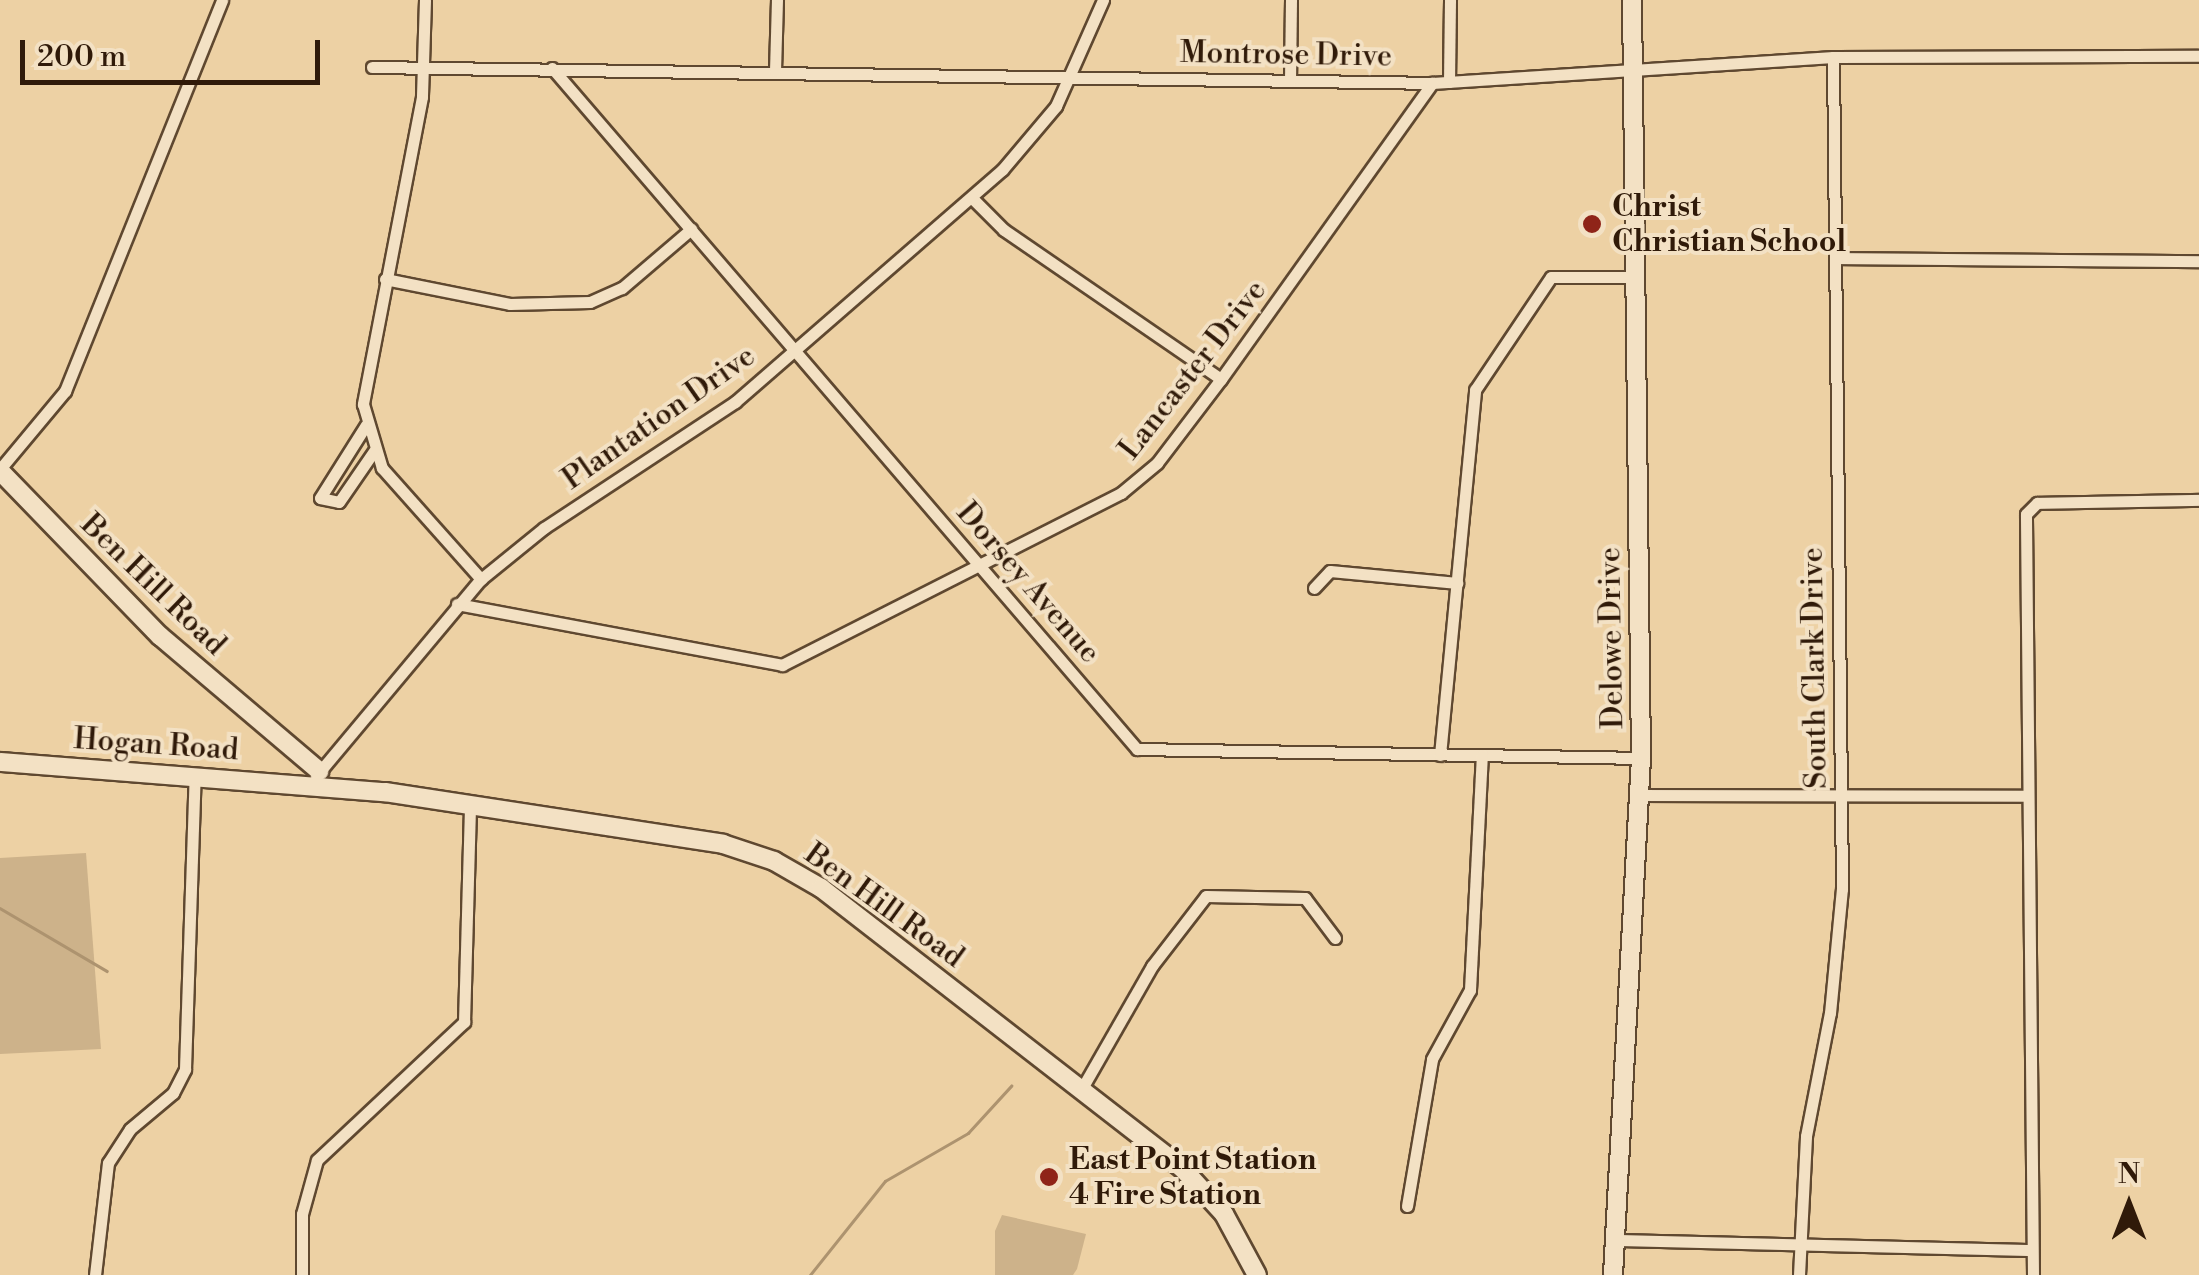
<!DOCTYPE html>
<style>
body{margin:0}
#map{position:relative;width:2199px;height:1275px;overflow:hidden;background:#edd1a4;font-family:"Libre Bodoni",serif}
div>[style]{position:absolute}
.green>*{inset:0;background:#cdb28a}
.stream>*{height:2.5px;margin:-1.25px;padding:0 1.25px;transform-origin:1.25px;border-radius:1.25px;background:#ad936f}
.roads{filter:drop-shadow(2px 0 #5f4830) drop-shadow(-2px 0 #5f4830) drop-shadow(0 2px #5f4830) drop-shadow(0 -2px #5f4830)}
.street>*{height:11px;margin:-5.5px;padding:0 5.5px;transform-origin:5.5px;border-radius:5.5px;background:#f3e1c4}
.secondary>*{height:18px;margin:-9px;padding:0 9px;transform-origin:9px;border-radius:9px;background:#f3e1c4}
.dots>*{width:28px;height:28px;translate:-50% -50%;box-sizing:border-box;border:5px solid #f3e1c4;border-radius:50%}
span{translate:-50% -50%;white-space:nowrap;text-align:center;line-height:1.15;-webkit-text-stroke:8px #f3e1c4;paint-order:stroke}
.street-label{font-size:30px;color:#301a09}
.poi-label{font-size:30px;color:#301a09;font-weight:700}
.left{translate:0 -50%;text-align:left}
.north{position:absolute;left:2079px;top:1155px;width:100px;height:100px;-webkit-text-stroke:8px #f3e1c4;paint-order:stroke;rotate:0deg;font-size:28px;font-weight:700;line-height:40px;text-align:center;color:#301a09}
.north::after{content:'';display:block;margin:auto;width:35px;height:45px;background:#301a09;clip-path:polygon(50% 0,100% 100%,50% 72%,0 100%)}
.scale{position:absolute;left:20px;top:40px;width:300px;height:45px;box-sizing:border-box;border:5px solid #301a09;border-top:0;padding-left:12px;font-size:30px;line-height:35px;white-space:nowrap;color:#301a09;-webkit-text-stroke:8px #f3e1c4;paint-order:stroke}
</style>
<div id="map">
<div class="green">
<i style="clip-path:polygon(86px 853px,101px 1049px,0 1054px,0 858px)"></i>
<i style="clip-path:polygon(1002px 1215px,1086px 1234px,1077px 1269px,1073px 1275px,995px 1275px,995px 1231px)"></i>
</div>
<div class="stream">
<i style="left:0;top:908px;width:124px;rotate:30.5deg"></i>
<i style="left:810px;top:1275px;width:120px;rotate:-51.4deg"></i>
<i style="left:885px;top:1181px;width:96px;rotate:-30deg"></i>
<i style="left:968px;top:1133px;width:64px;rotate:-47.5deg"></i>
</div>
<div class="roads">
<div class="street">
<i style="left:425px;top:0;width:97px;rotate:91.8deg"></i>
<i style="left:422px;top:97px;width:313px;rotate:100.9deg"></i>
<i style="left:363px;top:404px;width:67px;rotate:73.5deg"></i>
<i style="left:382px;top:468px;width:149px;rotate:48.3deg"></i>
<i style="left:372px;top:67px;width:1060px;rotate:0.86deg"></i>
<i style="left:1432px;top:83px;width:402px;rotate:-3.7deg"></i>
<i style="left:1833px;top:57px;width:366px;rotate:-0.2deg"></i>
<i style="left:552px;top:68px;width:898px;rotate:49.34deg"></i>
<i style="left:1137px;top:749px;width:504px;rotate:1.02deg"></i>
<i style="left:775px;top:71px;width:71px;rotate:-88.4deg"></i>
<i style="left:1290px;top:81px;width:81px;rotate:-89.3deg"></i>
<i style="left:1449px;top:82px;width:82px;rotate:-89.3deg"></i>
<i style="left:972px;top:198px;width:45px;rotate:45deg"></i>
<i style="left:1004px;top:230px;width:263px;rotate:34.5deg"></i>
<i style="left:1836px;top:258px;width:363px;rotate:0.5deg"></i>
<i style="left:385px;top:279px;width:127px;rotate:11.3deg"></i>
<i style="left:510px;top:304px;width:80px;rotate:-1.4deg"></i>
<i style="left:590px;top:302px;width:35px;rotate:-24deg"></i>
<i style="left:622px;top:288px;width:91px;rotate:-40.5deg"></i>
<i style="left:366px;top:425px;width:86px;rotate:122.2deg"></i>
<i style="left:320px;top:498px;width:19px;rotate:12deg"></i>
<i style="left:339px;top:502px;width:62px;rotate:-55.5deg"></i>
<i style="left:0;top:469px;width:102px;rotate:-50.2deg"></i>
<i style="left:65px;top:391px;width:421px;rotate:-68.1deg"></i>
<i style="left:1314px;top:588px;width:23px;rotate:-47deg"></i>
<i style="left:1330px;top:571px;width:128px;rotate:5.4deg"></i>
<i style="left:457px;top:604px;width:331px;rotate:10.6deg"></i>
<i style="left:782px;top:665px;width:380px;rotate:-26.9deg"></i>
<i style="left:1121px;top:493px;width:47px;rotate:-39.8deg"></i>
<i style="left:1157px;top:463px;width:106px;rotate:-52.7deg"></i>
<i style="left:1221px;top:379px;width:364px;rotate:-54.5deg"></i>
<i style="left:1440px;top:755px;width:367px;rotate:-84.5deg"></i>
<i style="left:1475px;top:390px;width:136px;rotate:-56.1deg"></i>
<i style="left:1551px;top:277px;width:82px"></i>
<i style="left:316px;top:776px;width:257px;rotate:-50.1deg"></i>
<i style="left:481px;top:579px;width:81px;rotate:-39deg"></i>
<i style="left:544px;top:528px;width:229px;rotate:-33.4deg"></i>
<i style="left:735px;top:402px;width:354px;rotate:-41deg"></i>
<i style="left:1002px;top:170px;width:84px;rotate:-49.8deg"></i>
<i style="left:1056px;top:106px;width:116px;rotate:-66.1deg"></i>
<i style="left:1640px;top:795px;width:388px;rotate:0.1deg"></i>
<i style="left:1081px;top:1090px;width:143px;rotate:-60.2deg"></i>
<i style="left:1152px;top:966px;width:88px;rotate:-52.4deg"></i>
<i style="left:1206px;top:896px;width:99px;rotate:1.2deg"></i>
<i style="left:1305px;top:898px;width:50px;rotate:53.1deg"></i>
<i style="left:1407px;top:1206px;width:149px;rotate:-80.3deg"></i>
<i style="left:1432px;top:1059px;width:79px;rotate:-61.2deg"></i>
<i style="left:1470px;top:990px;width:235px;rotate:-87.1deg"></i>
<i style="left:1614px;top:1240px;width:418px;rotate:1.4deg"></i>
<i style="left:95px;top:1275px;width:113px;rotate:-83.4deg"></i>
<i style="left:108px;top:1163px;width:40px;rotate:-57.1deg"></i>
<i style="left:130px;top:1129px;width:56px;rotate:-39.9deg"></i>
<i style="left:173px;top:1093px;width:27px;rotate:-63deg"></i>
<i style="left:185px;top:1069px;width:294px;rotate:-88.1deg"></i>
<i style="left:302px;top:1275px;width:61px;rotate:-90deg"></i>
<i style="left:302px;top:1214px;width:56px;rotate:-74.5deg"></i>
<i style="left:317px;top:1160px;width:202px;rotate:-43.2deg"></i>
<i style="left:464px;top:1022px;width:219px;rotate:-88.4deg"></i>
<i style="left:1799px;top:1275px;width:139px;rotate:-87.1deg"></i>
<i style="left:1806px;top:1136px;width:125px;rotate:-79deg"></i>
<i style="left:1830px;top:1013px;width:125px;rotate:-84.5deg"></i>
<i style="left:1842px;top:889px;width:832px;rotate:-90.62deg"></i>
<i style="left:2033px;top:1275px;width:761px;rotate:-90.53deg"></i>
<i style="left:2026px;top:514px;width:16px;rotate:-45deg"></i>
<i style="left:2037px;top:503px;width:162px;rotate:-1.1deg"></i>
</div>
<div class="secondary">
<i style="left:0;top:471px;width:230px;rotate:45.9deg"></i>
<i style="left:160px;top:636px;width:209px;rotate:40.3deg"></i>
<i style="left:0;top:762px;width:386px;rotate:4.5deg"></i>
<i style="left:385px;top:792px;width:342px;rotate:8.7deg"></i>
<i style="left:723px;top:844px;width:54px;rotate:18.4deg"></i>
<i style="left:774px;top:861px;width:54px;rotate:29.9deg"></i>
<i style="left:821px;top:888px;width:457px;rotate:37.8deg"></i>
<i style="left:1182px;top:1168px;width:62px;rotate:47.6deg"></i>
<i style="left:1224px;top:1214px;width:69px;rotate:61.6deg"></i>
<i style="left:1613px;top:1275px;width:518px;rotate:-86.9deg"></i>
<i style="left:1641px;top:758px;width:758px;rotate:-90.68deg"></i>
</div>
</div>
<div class="dots">
<i style="left:1592px;top:224px;background:#8f2418"></i>
<i style="left:1049px;top:1177px;background:#8f2418"></i>
</div>
<div class="street-label">
<span style="left:1286px;top:55px;rotate:1deg">Montrose Drive</span>
<span style="left:1193px;top:370px;rotate:-52deg">Lancaster Drive</span>
<span style="left:659px;top:418px;rotate:-35deg">Plantation Drive</span>
<span style="left:1028px;top:583px;rotate:49deg">Dorsey Avenue</span>
<span style="left:153px;top:585px;rotate:44deg">Ben Hill Road</span>
<span style="left:1612px;top:638px;rotate:-91deg">Delowe Drive</span>
<span style="left:1815px;top:668px;rotate:-91deg">South Clark Drive</span>
<span style="left:156px;top:745px;rotate:4deg">Hogan Road</span>
<span style="left:884px;top:906px;rotate:36deg">Ben Hill Road</span>
</div>
<div class="poi-label">
<span class="left" style="left:1612px;top:224px">Christ<br>Christian School</span>
<span class="left" style="left:1069px;top:1177px">East Point Station<br>4 Fire Station</span>
</div>
<div class="north">N</div>
<div class="scale">200 m</div>
</div>
